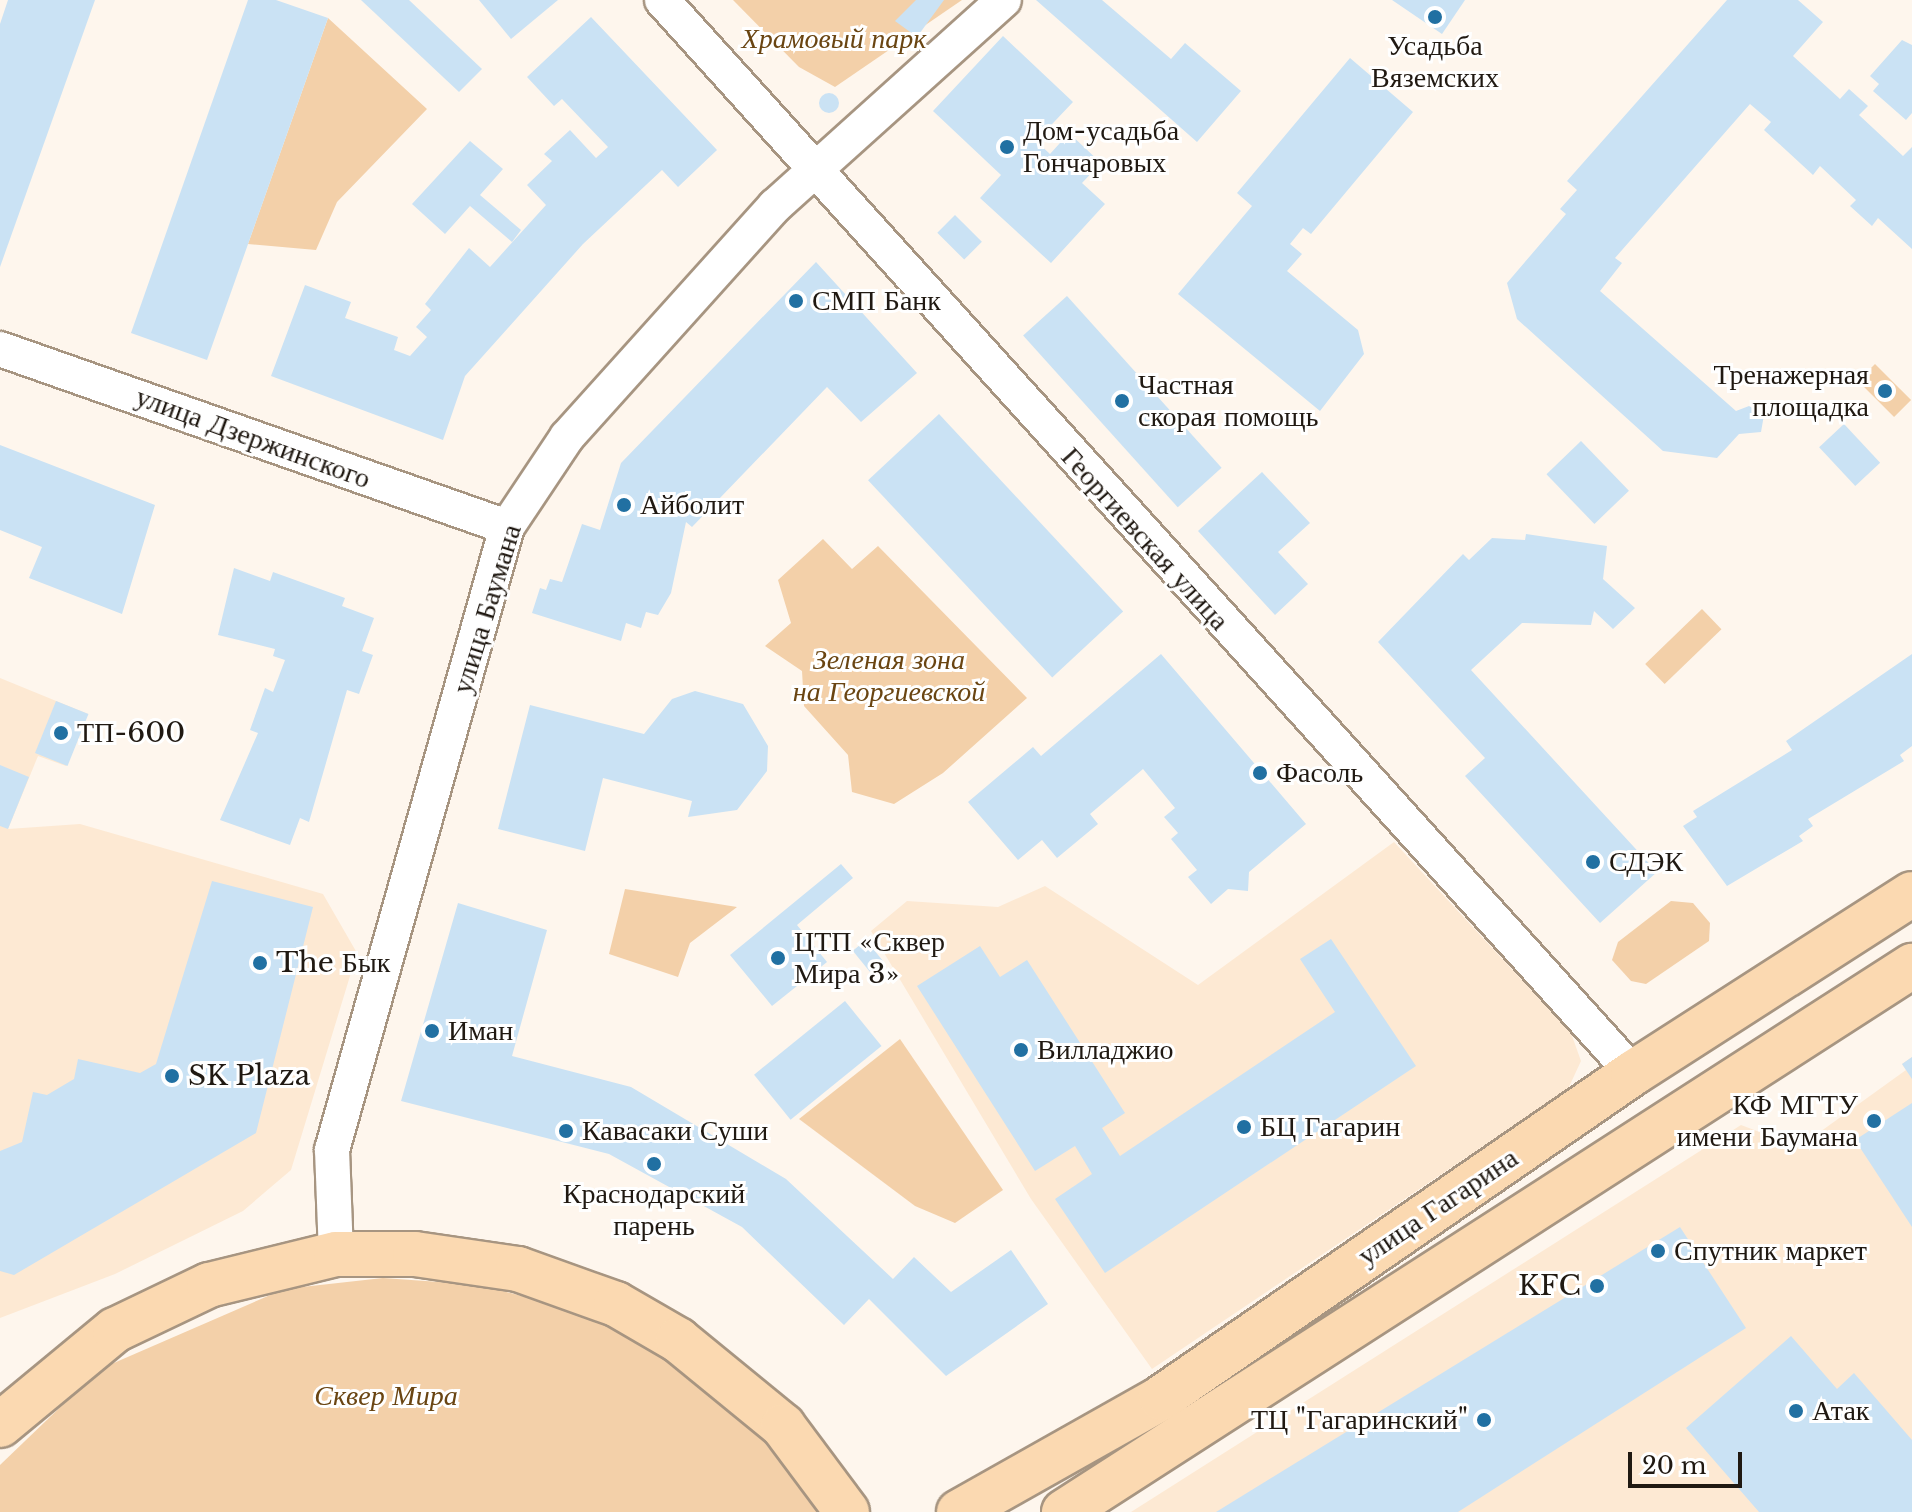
<!DOCTYPE html>
<meta charset="utf-8">
<style>
body{margin:0}
#map{position:relative;width:1912px;height:1512px;overflow:hidden;background:#fef6ed;font-family:"Libre Baskerville",serif}
div>[style]{position:absolute}
.built>*{inset:0;background:#fde9d3}
.green>*{inset:0;background:#f3d0a9;transform-origin:0 0}
.building>*{inset:0;background:#cae2f4;transform-origin:0 0}
.round{border-radius:50%}
.roads{filter:drop-shadow(2px 0 #a79581) drop-shadow(-2px 0 #a79581) drop-shadow(0 2px #a79581) drop-shadow(0 -2px #a79581)}
.minor>*{height:34px;margin:-17px;padding:0 17px;transform-origin:17px;border-radius:17px;background:#fff}
.primary>*{height:44px;margin:-22px;padding:0 22px;transform-origin:22px;border-radius:22px;background:#fbd9b1}
.dots>*{width:22px;height:22px;translate:-50% -50%;box-sizing:border-box;border:4px solid #fff;border-radius:50%}
span{translate:-50% -50%;white-space:nowrap;text-align:center;line-height:1.15;-webkit-text-stroke:6px #fff;paint-order:stroke}
.park-label{font-size:28px;color:#6a4512;font-style:italic}
.poi-label{font-size:28px;color:#201912}
.left{translate:0 -50%;text-align:left}
.right{translate:-100% -50%;text-align:right}
.street-label{font-size:28px;color:#201912}
.scale{position:absolute;left:1628px;top:1452px;width:114px;height:36px;box-sizing:border-box;border:4px solid #201912;border-top:0;padding-left:10px;font-size:24px;line-height:28px;white-space:nowrap;color:#201912;-webkit-text-stroke:6px #fff;paint-order:stroke}
</style>
<div id="map">
<div class="built">
<i style="clip-path:polygon(0 678px,88px 714px,66px 766px,38px 756px,8px 829px,80px 824px,323px 894px,357px 953px,291px 1170px,243px 1211px,115px 1274px,0 1318px)"></i>
<i style="clip-path:polygon(1394px 842px,1571px 1033px,1581px 1061px,1568px 1089px,1152px 1369px,1031px 1199px,871px 931px,907px 901px,998px 907px,1045px 886px,1198px 985px)"></i>
<i style="clip-path:polygon(1912px 1057px,1912px 1512px,1131px 1512px,1741px 1125px,1799px 1147px,1906px 1070px,1902px 1064px)"></i>
</div>
<div class="green">
<i style="clip-path:polygon(733px 0,962px 0,835px 87px,799px 67px)"></i>
<i style="clip-path:polygon(328px 18px,427px 109px,337px 202px,316px 250px,248px 244px)"></i>
<i style="left:1875px;top:364px;width:51px;height:24px;rotate:45deg"></i>
<i style="clip-path:polygon(823px 539px,852px 569px,878px 546px,1027px 698px,943px 773px,894px 804px,852px 792px,848px 755px,804px 706px,802px 671px,765px 646px,791px 623px,778px 580px)"></i>
<i style="left:1702px;top:609px;width:28px;height:79px;rotate:46deg"></i>
<i style="clip-path:polygon(625px 889px,737px 907px,690px 943px,678px 977px,609px 954px)"></i>
<i style="clip-path:polygon(1671px 901px,1693px 903px,1710px 923px,1709px 941px,1646px 984px,1631px 981px,1612px 960px,1618px 942px)"></i>
<i style="clip-path:polygon(900px 1039px,1003px 1190px,955px 1223px,915px 1206px,799px 1119px)"></i>
<i style="clip-path:polygon(383px 1278px,482px 1285px,578px 1312px,665px 1356px,743px 1416px,821px 1512px,0 1512px,0 1465px,100px 1369px,284px 1289px)"></i>
</div>
<div class="building">
<i style="clip-path:polygon(8px 0,95px 0,0 267px,0 24px)"></i>
<i style="clip-path:polygon(248px 0,276px 0,328px 18px,207px 360px,131px 333px)"></i>
<i style="clip-path:polygon(361px 0,409px 0,482px 69px,459px 92px)"></i>
<i style="clip-path:polygon(479px 0,558px 0,511px 39px)"></i>
<i style="clip-path:polygon(916px 0,944px 0,917px 37px,895px 21px)"></i>
<i style="clip-path:polygon(1036px 0,1102px 0,1171px 59px,1185px 43px,1241px 91px,1197px 142px)"></i>
<i style="clip-path:polygon(1392px 0,1465px 0,1442px 34px)"></i>
<i style="clip-path:polygon(1727px 0,1798px 0,1823px 22px,1793px 56px,1840px 99px,1849px 89px,1868px 106px,1859px 115px,1903px 156px,1912px 147px,1912px 249px,1878px 218px,1872px 226px,1850px 206px,1856px 200px,1820px 166px,1813px 175px,1764px 130px,1771px 122px,1750px 104px,1615px 258px,1622px 263px,1600px 291px,1736px 411px,1749px 406px,1764px 415px,1761px 432px,1739px 434px,1717px 458px,1663px 451px,1517px 319px,1507px 283px,1566px 214px,1560px 209px,1577px 190px,1567px 181px)"></i>
<i style="clip-path:polygon(591px 17px,717px 150px,678px 187px,662px 170px,583px 244px,465px 376px,443px 440px,271px 376px,305px 285px,351px 302px,345px 318px,398px 337px,394px 350px,410px 356px,427px 337px,416px 327px,431px 310px,425px 304px,469px 248px,490px 267px,546px 205px,527px 185px,552px 161px,544px 154px,570px 130px,596px 158px,608px 147px,562px 99px,554px 106px,527px 77px)"></i>
<i style="clip-path:polygon(1003px 36px,1073px 102px,1036px 141px,1050px 154px,1069px 133px,1101px 163px,1082px 183px,1105px 204px,1051px 263px,980px 198px,1001px 175px,933px 111px)"></i>
<i style="clip-path:polygon(1902px 40px,1912px 45px,1912px 113px,1906px 120px,1873px 91px,1879px 84px,1870px 76px)"></i>
<i style="clip-path:polygon(1350px 58px,1413px 112px,1311px 234px,1303px 228px,1290px 244px,1302px 254px,1287px 271px,1358px 330px,1364px 354px,1320px 411px,1178px 294px,1252px 206px,1237px 193px)"></i>
<i class="round" style="left:819px;top:93px;width:20px;height:20px"></i>
<i style="clip-path:polygon(470px 141px,503px 169px,480px 195px,521px 230px,512px 242px,470px 206px,445px 234px,412px 204px)"></i>
<i style="left:955px;top:215px;width:38px;height:25px;rotate:45deg"></i>
<i style="clip-path:polygon(816px 262px,917px 373px,861px 422px,827px 387px,692px 527px,686px 522px,671px 593px,658px 615px,646px 612px,641px 628px,626px 623px,621px 641px,532px 613px,540px 588px,546px 590px,550px 579px,562px 582px,582px 524px,600px 530px,621px 463px)"></i>
<i style="left:1067px;top:296px;width:231px;height:59px;rotate:48deg"></i>
<i style="left:939px;top:414px;width:270px;height:97px;rotate:47deg"></i>
<i style="left:1844px;top:424px;width:53px;height:34px;rotate:47deg"></i>
<i style="left:1581px;top:441px;width:69px;height:48px;rotate:46deg"></i>
<i style="clip-path:polygon(0 445px,155px 505px,122px 614px,29px 578px,42px 547px,0 530px)"></i>
<i style="clip-path:polygon(1262px 472px,1310px 523px,1278px 552px,1308px 584px,1275px 615px,1198px 531px)"></i>
<i style="clip-path:polygon(1526px 534px,1607px 546px,1603px 579px,1635px 608px,1613px 629px,1594px 611px,1591px 625px,1522px 623px,1471px 670px,1657px 872px,1600px 923px,1465px 776px,1485px 758px,1378px 642px,1463px 554px,1469px 560px,1492px 538px,1525px 540px)"></i>
<i style="clip-path:polygon(234px 568px,270px 581px,273px 572px,345px 598px,342px 606px,374px 618px,362px 651px,373px 655px,359px 694px,347px 690px,309px 822px,300px 818px,290px 845px,220px 820px,258px 733px,250px 730px,265px 688px,273px 692px,285px 660px,273px 656px,275px 649px,218px 635px)"></i>
<i style="clip-path:polygon(1161px 654px,1306px 824px,1249px 872px,1248px 891px,1228px 889px,1211px 904px,1188px 877px,1197px 870px,1171px 839px,1178px 833px,1164px 817px,1175px 808px,1143px 769px,1090px 814px,1098px 824px,1057px 858px,1042px 840px,1018px 860px,968px 802px,1033px 747px,1041px 756px)"></i>
<i style="clip-path:polygon(1912px 654px,1912px 746px,1900px 755px,1904px 761px,1808px 819px,1813px 826px,1799px 836px,1803px 841px,1727px 886px,1683px 826px,1697px 817px,1693px 811px,1792px 750px,1786px 741px)"></i>
<i style="clip-path:polygon(695px 691px,743px 704px,768px 746px,767px 771px,737px 810px,688px 817px,692px 801px,603px 778px,585px 851px,498px 829px,530px 705px,644px 734px,672px 699px)"></i>
<i style="left:56px;top:701px;width:35px;height:56px;rotate:22deg"></i>
<i style="clip-path:polygon(0 765px,29px 777px,8px 829px,0 826px)"></i>
<i style="clip-path:polygon(841px 864px,853px 878px,797px 925px,827px 962px,772px 1006px,730px 955px)"></i>
<i style="clip-path:polygon(212px 881px,313px 907px,256px 1133px,14px 1275px,0 1271px,0 1151px,22px 1142px,33px 1092px,47px 1095px,74px 1079px,78px 1059px,140px 1073px,156px 1064px)"></i>
<i style="clip-path:polygon(458px 903px,547px 930px,512px 1056px,631px 1087px,786px 1179px,893px 1279px,914px 1257px,951px 1292px,1011px 1250px,1048px 1304px,946px 1376px,869px 1299px,844px 1325px,742px 1227px,609px 1154px,401px 1101px)"></i>
<i style="clip-path:polygon(1331px 939px,1416px 1066px,1105px 1273px,1055px 1199px,1092px 1174px,1075px 1146px,1035px 1171px,917px 986px,980px 946px,1000px 977px,1027px 960px,1125px 1113px,1102px 1128px,1120px 1156px,1335px 1012px,1300px 959px)"></i>
<i style="left:866px;top:940px;width:27px;height:17px;rotate:51deg"></i>
<i style="left:845px;top:1001px;width:58px;height:117px;rotate:51deg"></i>
<i style="clip-path:polygon(1912px 1057px,1912px 1079px,1902px 1064px)"></i>
<i style="clip-path:polygon(1912px 1103px,1912px 1227px,1855px 1140px)"></i>
<i style="clip-path:polygon(1680px 1227px,1746px 1328px,1458px 1512px,1216px 1512px)"></i>
<i style="clip-path:polygon(1791px 1336px,1837px 1389px,1854px 1373px,1912px 1440px,1912px 1512px,1759px 1512px,1686px 1428px)"></i>
</div>
<div class="roads">
<div class="minor">
<i style="left:662px;top:0;width:1447px;rotate:47.86deg"></i>
<i style="left:0;top:349px;width:537px;rotate:19.35deg"></i>
<i style="left:336px;top:1254px;width:104px;rotate:-92.2deg"></i>
<i style="left:332px;top:1150px;width:647px;rotate:-74.31deg"></i>
<i style="left:507px;top:527px;width:108px;rotate:-56.3deg"></i>
<i style="left:567px;top:437px;width:311px;rotate:-48deg"></i>
<i style="left:775px;top:206px;width:308px;rotate:-42deg"></i>
</div>
<div class="primary">
<i style="left:0;top:1425px;width:149px;rotate:-39.6deg"></i>
<i style="left:115px;top:1330px;width:104px;rotate:-25.6deg"></i>
<i style="left:209px;top:1285px;width:131px;rotate:-13.7deg"></i>
<i style="left:336px;top:1254px;width:79px"></i>
<i style="left:415px;top:1254px;width:104px;rotate:8.3deg"></i>
<i style="left:518px;top:1269px;width:104px;rotate:19.7deg"></i>
<i style="left:616px;top:1304px;width:72px;rotate:30.1deg"></i>
<i style="left:678px;top:1340px;width:136px;rotate:39.3deg"></i>
<i style="left:783px;top:1426px;width:107px;rotate:53.3deg"></i>
<i style="left:959px;top:1512px;width:232px;rotate:-29.4deg"></i>
<i style="left:1161px;top:1398px;width:573px;rotate:-34.55deg"></i>
<i style="left:1633px;top:1073px;width:331px;rotate:-32.7deg"></i>
<i style="left:1064px;top:1512px;width:1009px;rotate:-32.78deg"></i>
</div>
</div>
<div class="dots">
<i style="left:1435px;top:17px;background:#2170a2"></i>
<i style="left:1007px;top:147px;background:#2170a2"></i>
<i style="left:796px;top:301px;background:#2170a2"></i>
<i style="left:1885px;top:391px;background:#2170a2"></i>
<i style="left:1122px;top:401px;background:#2170a2"></i>
<i style="left:624px;top:505px;background:#2170a2"></i>
<i style="left:61px;top:733px;background:#2170a2"></i>
<i style="left:1260px;top:773px;background:#2170a2"></i>
<i style="left:1593px;top:862px;background:#2170a2"></i>
<i style="left:778px;top:958px;background:#2170a2"></i>
<i style="left:260px;top:963px;background:#2170a2"></i>
<i style="left:432px;top:1031px;background:#2170a2"></i>
<i style="left:1021px;top:1050px;background:#2170a2"></i>
<i style="left:172px;top:1076px;background:#2170a2"></i>
<i style="left:1874px;top:1121px;background:#2170a2"></i>
<i style="left:1244px;top:1127px;background:#2170a2"></i>
<i style="left:566px;top:1131px;background:#2170a2"></i>
<i style="left:654px;top:1164px;background:#2170a2"></i>
<i style="left:1658px;top:1251px;background:#2170a2"></i>
<i style="left:1597px;top:1286px;background:#2170a2"></i>
<i style="left:1796px;top:1411px;background:#2170a2"></i>
<i style="left:1484px;top:1420px;background:#2170a2"></i>
</div>
<div class="park-label">
<span style="left:834px;top:39px">Храмовый парк</span>
<span style="left:889px;top:676px">Зеленая зона<br>на Георгиевской</span>
<span style="left:386px;top:1396px">Сквер Мира</span>
</div>
<div class="poi-label">
<span style="left:1435px;top:62px">Усадьба<br>Вяземских</span>
<span class="left" style="left:1023px;top:147px">Дом-усадьба<br>Гончаровых</span>
<span class="left" style="left:812px;top:301px">СМП Банк</span>
<span class="right" style="left:1869px;top:391px">Тренажерная<br>площадка</span>
<span class="left" style="left:1138px;top:401px">Частная<br>скорая помощь</span>
<span class="left" style="left:640px;top:505px">Айболит</span>
<span class="left" style="left:77px;top:733px">ТП-600</span>
<span class="left" style="left:1276px;top:773px">Фасоль</span>
<span class="left" style="left:1609px;top:862px">СДЭК</span>
<span class="left" style="left:794px;top:958px">ЦТП «Сквер<br>Мира 3»</span>
<span class="left" style="left:276px;top:963px">The Бык</span>
<span class="left" style="left:448px;top:1031px">Иман</span>
<span class="left" style="left:1037px;top:1050px">Вилладжио</span>
<span class="left" style="left:188px;top:1076px">SK Plaza</span>
<span class="right" style="left:1858px;top:1121px">КФ МГТУ<br>имени Баумана</span>
<span class="left" style="left:1260px;top:1127px">БЦ Гагарин</span>
<span class="left" style="left:582px;top:1131px">Кавасаки Суши</span>
<span style="left:654px;top:1210px">Краснодарский<br>парень</span>
<span class="left" style="left:1674px;top:1251px">Спутник маркет</span>
<span class="right" style="left:1581px;top:1286px">KFC</span>
<span class="left" style="left:1812px;top:1411px">Атак</span>
<span class="right" style="left:1468px;top:1420px">ТЦ "Гагаринский"</span>
</div>
<div class="street-label">
<span style="left:253px;top:438px;rotate:20deg">улица Дзержинского</span>
<span style="left:1145px;top:539px;rotate:48deg">Георгиевская улица</span>
<span style="left:487px;top:609px;rotate:-73deg">улица Баумана</span>
<span style="left:1438px;top:1207px;rotate:-34deg">улица Гагарина</span>
</div>
<div class="scale">20 m</div>
</div>
